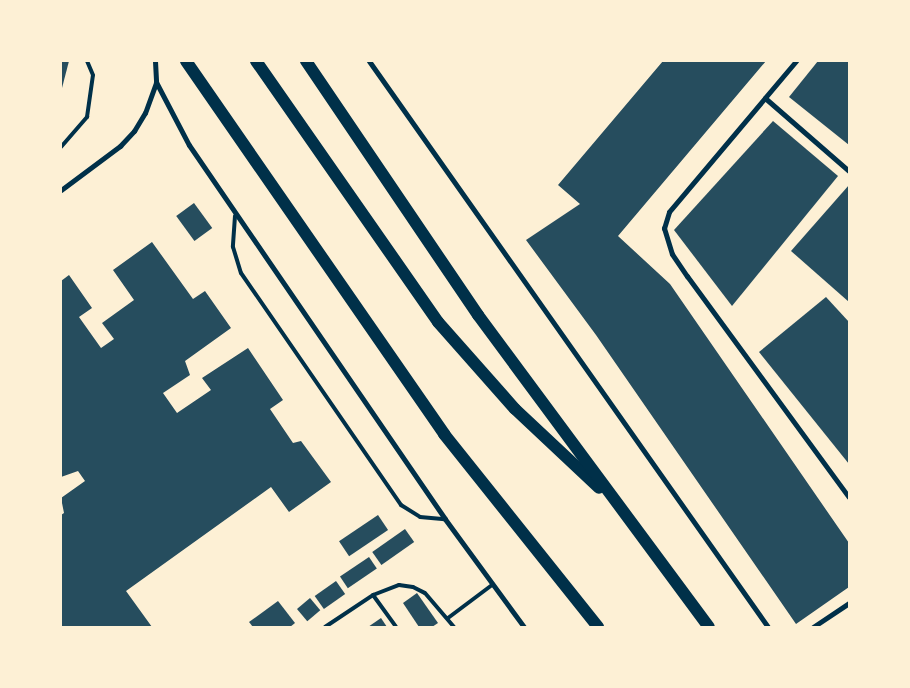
<!DOCTYPE html>
<style>
body{margin:0}
#map{position:relative;width:910px;height:688px;overflow:hidden;background:#fdf0d5;font-family:Montserrat,sans-serif}
div>[style]{position:absolute}
.building>*{inset:0;background:#264d5e;transform-origin:0 0}
.service>*{height:4px;margin:-2px;padding:0 2px;transform-origin:2px;border-radius:2px;background:#003049}
.minor>*{height:5px;margin:-2.5px;padding:0 2.5px;transform-origin:2.5px;border-radius:2.5px;background:#003049}
.primary>*{height:12px;margin:-6px;padding:0 6px;transform-origin:6px;border-radius:6px;background:#003049}
span{translate:-50% -50%;white-space:nowrap;text-align:center;line-height:1.15;-webkit-text-stroke:4.5px #fdf0d5;paint-order:stroke}
.frame{position:absolute;inset:0;border:62px solid #fdf0d5;pointer-events:none}
</style>
<div id="map">
<div class="building">
<i style="clip-path:polygon(61px 61px,69px 61px,62px 88px,61px 88px)"></i>
<i style="clip-path:polygon(663px 61px,766px 61px,618px 236px,670px 284px,849px 543px,849px 587px,796px 624px,596px 335px,526px 240px,580px 204px,558px 185px)"></i>
<i style="clip-path:polygon(818px 61px,849px 61px,849px 145px,789px 97px)"></i>
<i style="clip-path:polygon(773px 121px,838px 176px,732px 306px,674px 230px)"></i>
<i style="clip-path:polygon(849px 185px,849px 302px,791px 251px)"></i>
<i style="left:194px;top:203px;width:31px;height:22px;rotate:54deg"></i>
<i style="clip-path:polygon(152px 242px,193px 299px,205px 291px,231px 328px,185px 361px,190px 375px,163px 393px,177px 413px,211px 390px,202px 378px,248px 348px,283px 400px,270px 409px,293px 443px,301px 441px,331px 482px,289px 512px,271px 487px,126px 591px,152px 627px,61px 627px,61px 515px,64px 513px,61px 498px,85px 481px,78px 471px,61px 477px,61px 281px,69px 275px,92px 308px,79px 317px,101px 348px,114px 339px,102px 323px,134px 300px,113px 270px)"></i>
<i style="clip-path:polygon(826px 297px,849px 322px,849px 464px,759px 352px)"></i>
<i style="left:378px;top:515px;width:18px;height:47px;rotate:56deg"></i>
<i style="left:405px;top:529px;width:16px;height:40px;rotate:55deg"></i>
<i style="left:369px;top:557px;width:14px;height:35px;rotate:56deg"></i>
<i style="left:336px;top:581px;width:16px;height:26px;rotate:55deg"></i>
<i style="clip-path:polygon(417px 593px,438px 623px,432px 627px,419px 627px,403px 603px)"></i>
<i style="left:310px;top:598px;width:16px;height:17px;rotate:50deg"></i>
<i style="clip-path:polygon(278px 601px,295px 623px,290px 627px,253px 627px,249px 622px)"></i>
<i style="clip-path:polygon(381px 618px,387px 627px,368px 627px)"></i>
</div>
<div class="service">
<i style="left:61px;top:147px;width:40px;rotate:-49deg"></i>
<i style="left:87px;top:117px;width:42px;rotate:-81.9deg"></i>
<i style="left:93px;top:75px;width:15px;rotate:-113deg"></i>
<i style="left:235px;top:216px;width:31px;rotate:94deg"></i>
<i style="left:233px;top:247px;width:27px;rotate:73deg"></i>
<i style="left:241px;top:273px;width:282px;rotate:55.4deg"></i>
<i style="left:401px;top:505px;width:22px;rotate:32deg"></i>
<i style="left:420px;top:517px;width:25px;rotate:5deg"></i>
<i style="left:373px;top:595px;width:39px;rotate:54deg"></i>
<i style="left:448px;top:618px;width:55px;rotate:-36.9deg"></i>
<i style="left:325px;top:627px;width:58px;rotate:-33.7deg"></i>
<i style="left:373px;top:595px;width:28px;rotate:-21deg"></i>
<i style="left:399px;top:585px;width:14px;rotate:8deg"></i>
<i style="left:413px;top:587px;width:13px;rotate:27deg"></i>
<i style="left:425px;top:593px;width:45px;rotate:49.5deg"></i>
</div>
<div class="minor">
<i style="left:155px;top:61px;width:21px;rotate:87deg"></i>
<i style="left:156px;top:82px;width:71px;rotate:62.4deg"></i>
<i style="left:189px;top:145px;width:453px;rotate:55.6deg"></i>
<i style="left:445px;top:519px;width:134px;rotate:53.8deg"></i>
<i style="left:369px;top:61px;width:693px;rotate:54.82deg"></i>
<i style="left:796px;top:61px;width:197px;rotate:130.1deg"></i>
<i style="left:669px;top:212px;width:17px;rotate:107deg"></i>
<i style="left:664px;top:228px;width:27px;rotate:73deg"></i>
<i style="left:672px;top:254px;width:27px;rotate:56deg"></i>
<i style="left:687px;top:276px;width:274px;rotate:53.8deg"></i>
<i style="left:765px;top:98px;width:111px;rotate:41deg"></i>
<i style="left:61px;top:190px;width:74px;rotate:-36.7deg"></i>
<i style="left:120px;top:146px;width:21px;rotate:-47deg"></i>
<i style="left:134px;top:131px;width:21px;rotate:-59deg"></i>
<i style="left:145px;top:113px;width:32px;rotate:-70deg"></i>
<i style="left:813px;top:627px;width:43px;rotate:-33.7deg"></i>
</div>
<div class="primary">
<i style="left:186px;top:61px;width:454px;rotate:55.3deg"></i>
<i style="left:444px;top:434px;width:247px;rotate:51.4deg"></i>
<i style="left:256px;top:61px;width:318px;rotate:55.1deg"></i>
<i style="left:438px;top:322px;width:116px;rotate:48.5deg"></i>
<i style="left:515px;top:409px;width:115px;rotate:43.2deg"></i>
<i style="left:306px;top:61px;width:307px;rotate:55.9deg"></i>
<i style="left:478px;top:315px;width:388px;rotate:53.5deg"></i>
</div>
<div class="frame"></div>
</div>
